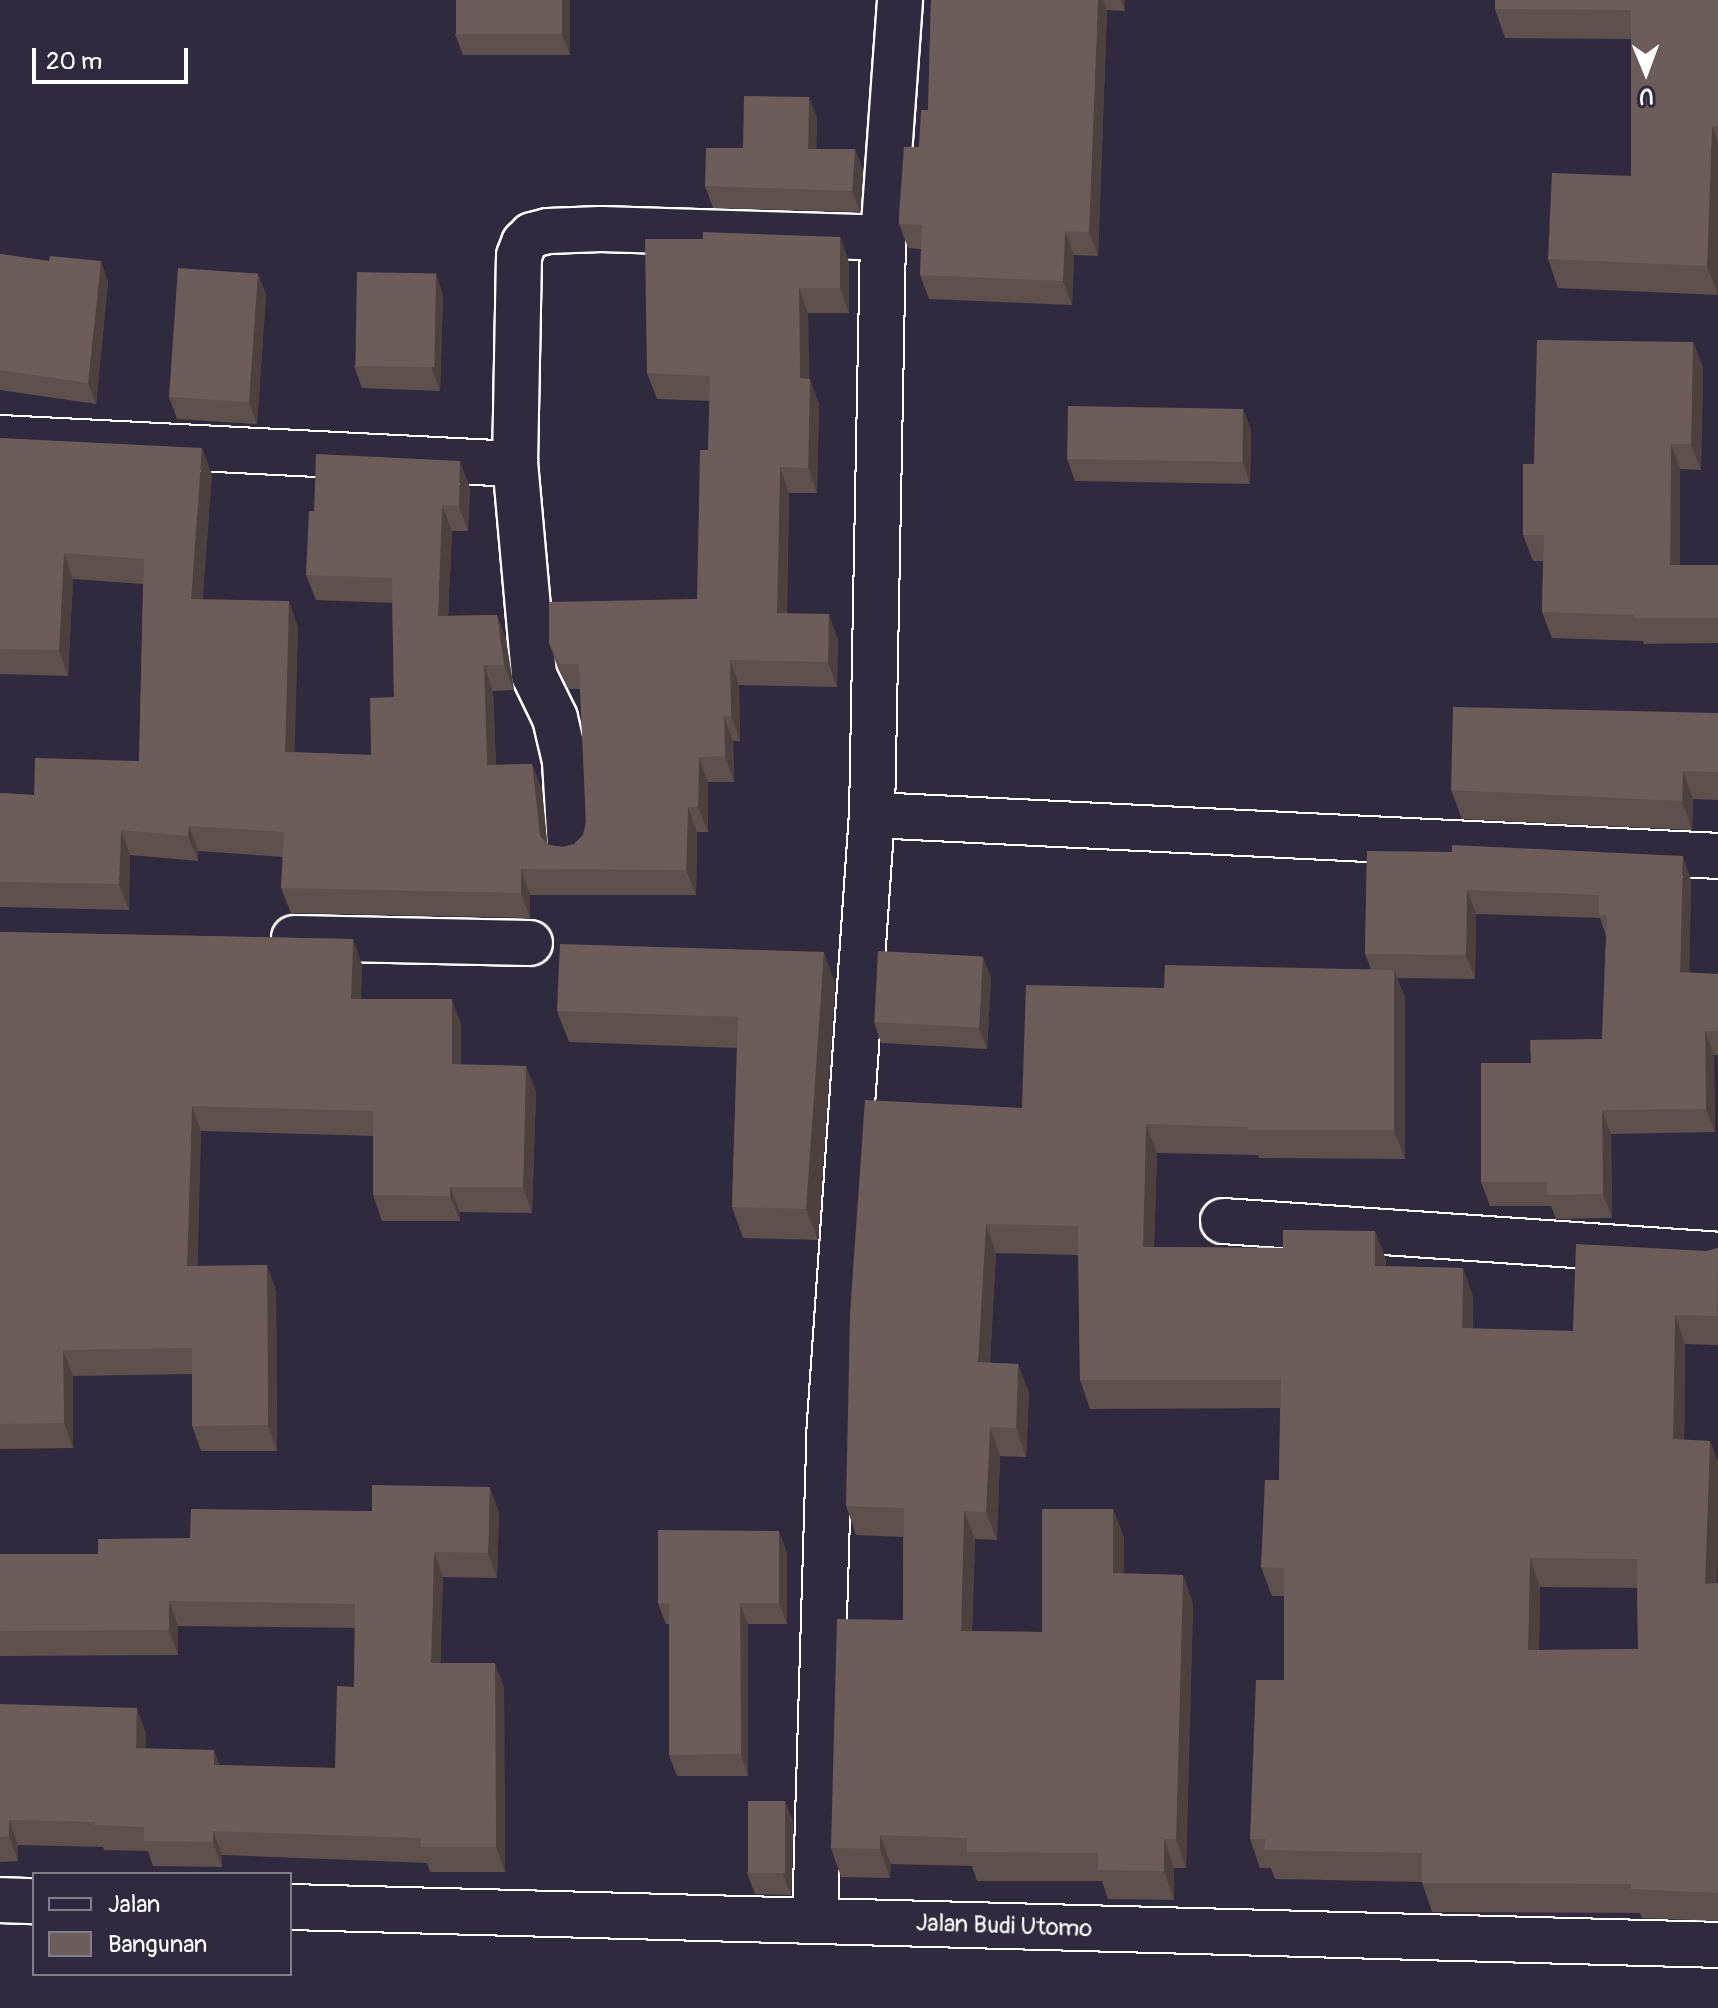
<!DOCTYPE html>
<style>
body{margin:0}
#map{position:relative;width:1718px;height:2008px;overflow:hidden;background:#2f2a3d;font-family:Pangolin,sans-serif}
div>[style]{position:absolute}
.roads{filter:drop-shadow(2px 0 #fff) drop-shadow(-2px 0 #fff) drop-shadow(0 2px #fff) drop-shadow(0 -2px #fff)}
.minor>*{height:44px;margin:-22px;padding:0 22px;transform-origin:22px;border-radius:22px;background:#2f2a3d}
.tertiary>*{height:44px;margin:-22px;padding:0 22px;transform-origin:22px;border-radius:22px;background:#2f2a3d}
.wall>*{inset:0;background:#5e504d}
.shaded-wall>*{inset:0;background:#4c413f}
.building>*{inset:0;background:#6d5d5a;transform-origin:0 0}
span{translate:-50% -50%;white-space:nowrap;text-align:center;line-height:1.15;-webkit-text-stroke:8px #2f2a3d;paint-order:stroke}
.street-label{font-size:24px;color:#fff}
.legend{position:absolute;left:32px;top:1872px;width:260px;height:104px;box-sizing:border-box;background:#2f2a3d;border:2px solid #827f8b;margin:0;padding:10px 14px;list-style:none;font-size:24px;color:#fff}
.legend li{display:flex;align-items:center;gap:16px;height:40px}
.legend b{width:40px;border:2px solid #827f8b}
.north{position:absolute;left:1606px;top:32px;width:80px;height:80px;-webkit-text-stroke:6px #2f2a3d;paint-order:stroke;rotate:179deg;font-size:22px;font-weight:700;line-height:32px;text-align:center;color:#fff}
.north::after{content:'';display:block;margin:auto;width:28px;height:36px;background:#fff;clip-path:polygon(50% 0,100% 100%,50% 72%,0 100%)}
.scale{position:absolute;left:32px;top:48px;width:156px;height:36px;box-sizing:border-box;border:4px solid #fff;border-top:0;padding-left:10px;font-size:24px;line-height:28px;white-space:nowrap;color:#fff;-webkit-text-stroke:6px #2f2a3d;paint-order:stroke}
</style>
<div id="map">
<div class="roads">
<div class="minor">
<i style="left:0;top:438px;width:516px;rotate:2.89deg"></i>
<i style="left:872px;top:815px;width:847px;rotate:2.77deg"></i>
<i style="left:570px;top:848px;width:87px;rotate:-93.3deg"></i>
<i style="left:565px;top:761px;width:44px;rotate:-103.1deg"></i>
<i style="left:555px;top:718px;width:48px;rotate:-116deg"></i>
<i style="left:534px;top:675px;width:212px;rotate:-95.1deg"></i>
<i style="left:515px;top:464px;width:208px;rotate:-88.9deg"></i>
<i style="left:519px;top:256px;width:14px;rotate:-69deg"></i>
<i style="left:524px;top:243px;width:11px;rotate:-45deg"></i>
<i style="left:532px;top:235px;width:16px;rotate:-14deg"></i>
<i style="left:548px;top:231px;width:53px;rotate:-2.2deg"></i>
<i style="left:601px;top:229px;width:282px;rotate:1.8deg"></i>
<i style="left:294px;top:938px;width:236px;rotate:1.2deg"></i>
<i style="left:1223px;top:1221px;width:496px;rotate:3.9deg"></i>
<i style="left:815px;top:1921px;width:484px;rotate:-88.3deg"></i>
<i style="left:829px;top:1437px;width:623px;rotate:-86.05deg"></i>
<i style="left:872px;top:815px;width:577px;rotate:-88.91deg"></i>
<i style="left:883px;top:238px;width:239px;rotate:-85.9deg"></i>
</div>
<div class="tertiary">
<i style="left:0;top:1900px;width:34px;rotate:2deg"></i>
<i style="left:290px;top:1907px;width:1429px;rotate:1.52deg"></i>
</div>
</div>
<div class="wall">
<i style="clip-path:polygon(570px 0,570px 55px,463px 55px,455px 34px)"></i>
<i style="clip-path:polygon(931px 0,1125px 0,1125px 11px,1107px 10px,1098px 256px,1074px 255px,1072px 305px,929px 299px,920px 275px,921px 249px,908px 248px,899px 224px,928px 110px)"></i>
<i style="clip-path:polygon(1718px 0,1718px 295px,1558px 288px,1548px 259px,1631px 176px,1631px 39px,1505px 38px,1495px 9px)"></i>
<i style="clip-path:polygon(809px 97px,817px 118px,816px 149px,855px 149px,863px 171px,860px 212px,713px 208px,705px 186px,743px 148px)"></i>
<i style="clip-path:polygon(840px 237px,849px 262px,849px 313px,808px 313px,809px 379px,819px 404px,817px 493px,789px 493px,787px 613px,838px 640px,837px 687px,739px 685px,740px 741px,733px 741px,734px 782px,708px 782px,708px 832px,697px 832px,696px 895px,530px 895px,530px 918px,291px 913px,281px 888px,283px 857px,198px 851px,198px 861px,130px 855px,129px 910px,0 907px,0 793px,34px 795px,139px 761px,143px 584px,73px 579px,68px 676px,0 674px,0 438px,212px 474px,202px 599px,298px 627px,294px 752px,371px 755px,394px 697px,392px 603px,316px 600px,306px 575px,314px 511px,470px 487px,468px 531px,452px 531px,448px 616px,497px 615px,506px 640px,514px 690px,493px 691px,496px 765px,532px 764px,542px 790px,547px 843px,549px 845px,563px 847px,574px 844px,583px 835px,586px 822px,580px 689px,569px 689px,558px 668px,549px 643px,697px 599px,708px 450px,710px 401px,657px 399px,647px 373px,703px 239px)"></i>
<i style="clip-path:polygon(0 254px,49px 261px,101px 261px,108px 282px,96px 404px,0 390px)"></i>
<i style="clip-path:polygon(258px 274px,266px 295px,257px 424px,177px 419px,169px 397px)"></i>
<i style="clip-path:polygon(436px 274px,443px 295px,440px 391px,362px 388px,354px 366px)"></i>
<i style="clip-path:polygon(1693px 342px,1703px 368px,1701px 470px,1680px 469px,1680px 565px,1718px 565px,1718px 643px,1644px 644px,1643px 641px,1552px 638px,1542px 612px,1543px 561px,1533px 561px,1523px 535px,1534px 464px)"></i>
<i style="clip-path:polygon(1243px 409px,1251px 430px,1250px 484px,1075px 481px,1067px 459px)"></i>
<i style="clip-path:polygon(1718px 713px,1718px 800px,1693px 799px,1692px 830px,1462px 819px,1451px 790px)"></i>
<i style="clip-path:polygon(evenodd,1367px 851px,1691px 880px,1689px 973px,1718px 974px,1718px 1055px,1714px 1055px,1715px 1132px,1611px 1134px,1612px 1218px,1556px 1219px,1551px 1206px,1490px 1206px,1481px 1182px,1531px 1063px,1602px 1039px,1606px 936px,1600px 918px,1476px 914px,1475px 979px,1397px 978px,1405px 998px,1405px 1159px,1259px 1158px,1258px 1155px,1157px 1153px,1154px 1247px,1283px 1248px,1375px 1231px,1386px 1260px,1386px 1266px,1463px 1268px,1473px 1297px,1473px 1329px,1573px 1331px,1706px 1251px,1718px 1248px,1718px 1345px,1685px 1344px,1684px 1440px,1710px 1441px,1718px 1462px,1717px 1584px,1718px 1584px,1718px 1921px,1642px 1918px,1640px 1913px,1432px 1912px,1422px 1882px,1275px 1879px,1271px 1868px,1260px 1868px,1250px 1839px,1284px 1680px,1284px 1596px,1272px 1596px,1261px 1567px,1279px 1480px,1280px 1408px,1090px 1409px,1080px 1380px,1078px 1255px,996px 1253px,990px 1363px,1018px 1364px,1029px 1393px,1026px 1457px,1000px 1456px,997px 1540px,975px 1539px,972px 1631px,1042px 1632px,1113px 1509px,1124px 1538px,1124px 1574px,1183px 1575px,1193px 1604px,1186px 1868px,1174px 1868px,1174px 1900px,1108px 1899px,1102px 1881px,977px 1881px,972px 1866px,891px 1864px,890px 1878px,841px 1877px,831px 1848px,903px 1620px,903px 1537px,856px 1535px,846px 1506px,1022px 1108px,1164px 988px,1371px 969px,1365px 954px,1367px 851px,1540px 1587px,1637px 1588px,1638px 1649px,1539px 1650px,1540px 1587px)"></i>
<i style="clip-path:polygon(0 932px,353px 939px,362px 965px,361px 999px,461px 1024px,461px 1065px,526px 1066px,536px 1092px,532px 1213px,460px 1212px,460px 1221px,382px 1221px,373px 1195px,373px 1136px,201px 1131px,197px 1266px,267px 1265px,276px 1291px,277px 1451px,201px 1451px,192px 1426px,192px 1374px,73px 1376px,73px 1448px,0 1449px)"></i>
<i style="clip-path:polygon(983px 957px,991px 978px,987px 1049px,881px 1043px,874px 1022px)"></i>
<i style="clip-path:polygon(835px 983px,818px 1240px,743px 1238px,732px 1207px,737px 1048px,569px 1042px,557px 1011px)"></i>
<i style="clip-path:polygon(499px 1512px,497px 1578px,443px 1577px,440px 1663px,504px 1687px,505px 1872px,430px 1872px,427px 1863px,222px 1855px,222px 1867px,153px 1866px,148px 1851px,104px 1850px,103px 1847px,18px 1845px,18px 1861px,0 1862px,0 1704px,146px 1733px,145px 1748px,220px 1765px,335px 1768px,354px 1687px,355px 1628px,178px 1626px,178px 1655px,0 1656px,0 1554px,98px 1554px,190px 1538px)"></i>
<i style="clip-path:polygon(787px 1553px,787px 1624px,748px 1624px,748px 1776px,677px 1776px,669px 1755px,669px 1624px,666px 1624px,658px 1603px)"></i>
<i style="clip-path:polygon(785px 1801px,793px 1822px,791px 1895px,755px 1894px,747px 1873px)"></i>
</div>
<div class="shaded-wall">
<i style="clip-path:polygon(562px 0,570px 0,570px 55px,562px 34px)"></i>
<i style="clip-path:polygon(1098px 0,1103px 0,1107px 10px,1098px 256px,1089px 232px)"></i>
<i style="clip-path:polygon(1121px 0,1125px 0,1125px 11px)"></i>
<i style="clip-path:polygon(809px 97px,817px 118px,816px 170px,808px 149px)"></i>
<i style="clip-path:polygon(1712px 126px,1718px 143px,1718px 295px,1707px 266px)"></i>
<i style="clip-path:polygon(855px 149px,863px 171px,860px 212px,852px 191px)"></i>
<i style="clip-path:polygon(1065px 231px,1074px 255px,1072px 305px,1063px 281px)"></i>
<i style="clip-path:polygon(840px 237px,849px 262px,849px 313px,840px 288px)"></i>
<i style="clip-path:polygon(101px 261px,108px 282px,96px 404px,88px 383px)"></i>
<i style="clip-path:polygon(258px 274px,266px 295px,257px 424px,249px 403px)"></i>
<i style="clip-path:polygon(436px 274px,443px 295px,440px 391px,432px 369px)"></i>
<i style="clip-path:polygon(799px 288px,808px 313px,809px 404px,800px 378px)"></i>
<i style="clip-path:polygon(1693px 342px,1703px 368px,1701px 470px,1691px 444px)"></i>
<i style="clip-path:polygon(810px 379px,819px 404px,817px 493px,808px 468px)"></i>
<i style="clip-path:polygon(1243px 409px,1251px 430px,1250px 484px,1243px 462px)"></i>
<i style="clip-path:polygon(1671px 444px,1680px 469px,1680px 590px,1670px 565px)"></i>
<i style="clip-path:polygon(202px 448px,212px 474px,201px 624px,191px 599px)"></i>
<i style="clip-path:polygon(460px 461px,470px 487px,468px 531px,459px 506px)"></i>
<i style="clip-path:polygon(780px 467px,789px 493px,786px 639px,777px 613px)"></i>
<i style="clip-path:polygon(442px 505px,452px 531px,447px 641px,438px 616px)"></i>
<i style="clip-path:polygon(64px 553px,73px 579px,68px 676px,59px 650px)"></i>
<i style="clip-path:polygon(289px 601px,298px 627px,294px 777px,285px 752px)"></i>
<i style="clip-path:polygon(829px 614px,838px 640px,837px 687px,828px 662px)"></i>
<i style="clip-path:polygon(497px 615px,506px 640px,514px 690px,504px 665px)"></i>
<i style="clip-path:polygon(730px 660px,739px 685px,740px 741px,731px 716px)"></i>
<i style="clip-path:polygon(484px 665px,493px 691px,497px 790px,487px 765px)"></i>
<i style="clip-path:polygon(724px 716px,733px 741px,734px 782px,725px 756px)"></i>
<i style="clip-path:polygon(699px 757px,708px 782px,708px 832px,698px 807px)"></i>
<i style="clip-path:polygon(532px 764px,542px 790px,549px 861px,540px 836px)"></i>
<i style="clip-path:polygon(1683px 771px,1693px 799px,1692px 830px,1682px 801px)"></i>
<i style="clip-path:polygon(688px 807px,697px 832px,696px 895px,686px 870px)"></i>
<i style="clip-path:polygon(189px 826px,198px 851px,198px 861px,188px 836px)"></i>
<i style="clip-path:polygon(121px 830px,130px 855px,129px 910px,119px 884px)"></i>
<i style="clip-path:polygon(1683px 856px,1691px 880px,1689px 996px,1680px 972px)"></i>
<i style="clip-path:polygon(521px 869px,530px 895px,530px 918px,521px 893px)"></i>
<i style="clip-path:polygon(1467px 890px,1476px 914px,1475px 979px,1466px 955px)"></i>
<i style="clip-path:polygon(353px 939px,362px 965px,360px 1024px,351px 999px)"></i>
<i style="clip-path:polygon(824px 952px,835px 983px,818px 1240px,806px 1209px)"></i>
<i style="clip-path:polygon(983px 957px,991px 978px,987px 1049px,979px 1028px)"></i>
<i style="clip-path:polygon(1394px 970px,1405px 998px,1405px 1159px,1394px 1130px)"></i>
<i style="clip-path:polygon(452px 999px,461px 1024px,461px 1090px,452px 1064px)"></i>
<i style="clip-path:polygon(1705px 1031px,1714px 1055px,1715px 1132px,1706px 1109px)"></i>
<i style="clip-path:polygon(526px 1066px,536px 1092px,532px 1213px,523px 1187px)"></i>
<i style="clip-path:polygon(192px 1106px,201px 1131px,197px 1291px,187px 1266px)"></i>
<i style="clip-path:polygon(1602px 1110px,1611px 1134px,1612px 1218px,1603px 1194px)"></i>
<i style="clip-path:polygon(1146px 1124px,1157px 1153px,1153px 1275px,1143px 1247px)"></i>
<i style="clip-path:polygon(450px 1187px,460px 1212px,460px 1221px,450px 1196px)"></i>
<i style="clip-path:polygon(986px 1224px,996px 1253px,988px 1391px,978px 1362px)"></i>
<i style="clip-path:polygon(1375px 1231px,1386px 1260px,1385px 1295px,1375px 1266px)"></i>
<i style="clip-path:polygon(267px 1265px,276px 1291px,277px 1451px,268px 1425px)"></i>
<i style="clip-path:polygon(1463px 1268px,1473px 1297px,1472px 1357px,1462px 1328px)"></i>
<i style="clip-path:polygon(1675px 1315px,1685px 1344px,1684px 1468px,1673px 1439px)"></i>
<i style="clip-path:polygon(63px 1350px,73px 1376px,73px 1448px,64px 1423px)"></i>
<i style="clip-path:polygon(1018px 1364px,1029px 1393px,1026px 1457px,1016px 1428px)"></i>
<i style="clip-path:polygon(990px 1427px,1000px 1456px,997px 1540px,986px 1512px)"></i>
<i style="clip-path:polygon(1710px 1441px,1718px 1462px,1718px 1553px,1716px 1612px,1705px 1584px)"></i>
<i style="clip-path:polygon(490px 1487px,499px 1512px,497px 1578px,488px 1553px)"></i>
<i style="clip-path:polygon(1113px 1509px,1124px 1538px,1124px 1602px,1113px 1573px)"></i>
<i style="clip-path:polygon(964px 1511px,975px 1539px,971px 1660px,961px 1631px)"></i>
<i style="clip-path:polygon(779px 1531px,787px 1553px,787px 1624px,779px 1603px)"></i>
<i style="clip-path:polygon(434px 1552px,443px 1577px,440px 1688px,431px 1663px)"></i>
<i style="clip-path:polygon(1530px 1558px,1540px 1587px,1538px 1679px,1528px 1650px)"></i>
<i style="clip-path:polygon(1183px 1575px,1193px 1604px,1186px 1868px,1176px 1839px)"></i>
<i style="clip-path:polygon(169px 1601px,178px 1626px,178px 1655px,169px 1630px)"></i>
<i style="clip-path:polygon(740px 1603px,748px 1624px,748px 1776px,741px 1754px)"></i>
<i style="clip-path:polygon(495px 1663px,504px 1687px,505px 1872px,496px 1847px)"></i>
<i style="clip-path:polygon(137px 1708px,146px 1733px,145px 1773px,136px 1748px)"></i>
<i style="clip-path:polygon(214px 1750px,223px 1774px,214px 1765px)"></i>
<i style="clip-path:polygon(785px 1801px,793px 1822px,791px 1895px,783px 1874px)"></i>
<i style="clip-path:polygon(9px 1820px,18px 1845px,18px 1861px,9px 1836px)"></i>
<i style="clip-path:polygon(213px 1831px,222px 1855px,222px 1867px,213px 1842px)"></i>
<i style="clip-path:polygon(880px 1835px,891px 1864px,890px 1878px,880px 1849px)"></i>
<i style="clip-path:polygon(1164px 1839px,1174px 1868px,1174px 1900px,1164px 1871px)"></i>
</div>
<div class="building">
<i style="left:456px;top:0;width:106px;height:34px"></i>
<i style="clip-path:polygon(931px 0,1098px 0,1089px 232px,1065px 231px,1063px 281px,920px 275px,922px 225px,899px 224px,899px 215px,904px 147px,919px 147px,921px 110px,928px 110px)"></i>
<i style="clip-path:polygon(1495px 0,1718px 0,1718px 126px,1712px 126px,1707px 266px,1548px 259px,1552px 173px,1631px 176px,1631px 10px,1495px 9px)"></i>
<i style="clip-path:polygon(744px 96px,809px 97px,808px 149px,855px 149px,852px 191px,705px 186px,706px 148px,743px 148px)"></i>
<i style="clip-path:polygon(703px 232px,840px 237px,840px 288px,799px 288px,800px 378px,810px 379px,808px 468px,780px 467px,777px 613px,829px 614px,828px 662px,730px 660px,731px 716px,724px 716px,725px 756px,699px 757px,698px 807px,688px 807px,686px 870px,521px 869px,521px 893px,281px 888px,284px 832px,189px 826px,188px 836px,121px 830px,119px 884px,0 882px,0 793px,34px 795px,35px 758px,139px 761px,144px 559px,64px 553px,59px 650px,0 649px,0 438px,202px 448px,191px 599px,289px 601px,285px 752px,371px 755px,370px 698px,394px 697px,392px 578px,306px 575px,309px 511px,314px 511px,316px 454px,460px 461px,459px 506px,442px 505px,438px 616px,497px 615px,504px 665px,484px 665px,487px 765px,532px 764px,540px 836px,549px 845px,563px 847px,574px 844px,583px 835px,586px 822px,579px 664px,560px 664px,549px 643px,549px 602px,697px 599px,700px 450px,708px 450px,710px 376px,647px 373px,645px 239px,703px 239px)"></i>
<i style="clip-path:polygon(0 254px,49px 261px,50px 256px,101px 261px,88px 383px,0 370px)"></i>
<i style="left:178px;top:268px;width:80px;height:129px;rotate:4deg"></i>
<i style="left:357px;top:272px;width:79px;height:94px;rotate:1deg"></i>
<i style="clip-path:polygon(1537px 340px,1693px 342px,1691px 444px,1671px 444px,1670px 565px,1718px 565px,1718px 618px,1634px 618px,1634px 615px,1542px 612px,1544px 535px,1523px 535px,1523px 464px,1534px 464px)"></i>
<i style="left:1068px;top:406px;width:175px;height:53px;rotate:1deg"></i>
<i style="clip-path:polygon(1453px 707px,1718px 713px,1718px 772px,1683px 771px,1682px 801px,1451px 790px)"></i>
<i style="clip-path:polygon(1452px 845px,1683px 856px,1680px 972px,1718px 974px,1718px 1031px,1705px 1031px,1706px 1109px,1602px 1110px,1603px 1194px,1547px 1195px,1547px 1182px,1481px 1182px,1481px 1063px,1531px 1063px,1530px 1040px,1602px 1039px,1607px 915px,1599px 915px,1599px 895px,1467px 890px,1466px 955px,1365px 954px,1367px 851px,1452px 852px)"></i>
<i style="clip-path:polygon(0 932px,353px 939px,351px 999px,452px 999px,452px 1064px,526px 1066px,523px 1187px,450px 1187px,450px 1196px,373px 1195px,373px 1111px,192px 1106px,187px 1266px,267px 1265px,268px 1425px,192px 1426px,192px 1348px,63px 1350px,64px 1423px,0 1424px)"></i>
<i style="clip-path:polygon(560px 944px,824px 952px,806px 1209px,732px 1207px,738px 1017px,557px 1011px)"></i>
<i style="left:878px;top:951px;width:105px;height:71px;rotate:3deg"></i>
<i style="clip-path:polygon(evenodd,1165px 965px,1394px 970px,1394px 1130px,1248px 1130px,1248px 1127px,1146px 1124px,1143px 1247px,1283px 1248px,1283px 1230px,1375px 1231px,1375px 1266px,1463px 1268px,1462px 1328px,1573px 1331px,1576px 1244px,1706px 1251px,1718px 1248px,1717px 1316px,1675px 1315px,1673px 1439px,1710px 1441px,1705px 1584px,1718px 1583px,1718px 1893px,1631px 1889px,1631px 1884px,1422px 1883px,1422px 1853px,1264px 1850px,1265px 1839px,1250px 1839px,1256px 1680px,1284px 1680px,1284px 1568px,1261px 1567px,1265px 1480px,1279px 1480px,1281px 1380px,1080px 1380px,1078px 1226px,986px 1224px,978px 1362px,1018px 1364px,1016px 1428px,990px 1427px,986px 1512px,964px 1511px,961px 1631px,1042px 1632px,1042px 1509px,1113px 1509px,1113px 1573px,1183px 1575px,1176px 1839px,1164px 1839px,1164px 1871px,1098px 1870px,1098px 1853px,967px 1852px,967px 1838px,880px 1835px,880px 1849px,831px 1848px,837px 1619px,903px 1620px,904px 1508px,846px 1506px,850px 1314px,865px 1100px,1022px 1108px,1026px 985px,1164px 988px,1165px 965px,1530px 1558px,1637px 1559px,1638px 1649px,1528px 1650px,1530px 1558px)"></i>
<i style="clip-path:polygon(372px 1485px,490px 1487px,488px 1553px,434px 1552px,431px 1663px,495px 1663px,496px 1847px,421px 1847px,421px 1838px,213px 1831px,213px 1842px,144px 1841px,144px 1827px,95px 1825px,95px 1822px,9px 1820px,9px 1836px,0 1837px,0 1704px,137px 1708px,136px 1748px,214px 1750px,214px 1765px,335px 1768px,337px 1686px,354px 1687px,355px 1604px,169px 1601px,169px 1630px,0 1631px,0 1554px,98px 1554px,98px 1539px,190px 1538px,191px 1509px,372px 1511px)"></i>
<i style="clip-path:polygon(658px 1530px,779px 1531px,779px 1603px,740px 1603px,741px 1754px,669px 1755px,669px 1603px,658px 1603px)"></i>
<i style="left:748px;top:1801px;width:37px;height:72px"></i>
</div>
<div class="street-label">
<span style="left:1004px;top:1926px;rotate:2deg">Jalan Budi Utomo</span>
</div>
<ul class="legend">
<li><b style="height:10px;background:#2f2a3d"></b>Jalan</li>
<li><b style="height:22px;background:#6d5d5a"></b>Bangunan</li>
</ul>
<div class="north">U</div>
<div class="scale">20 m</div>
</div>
